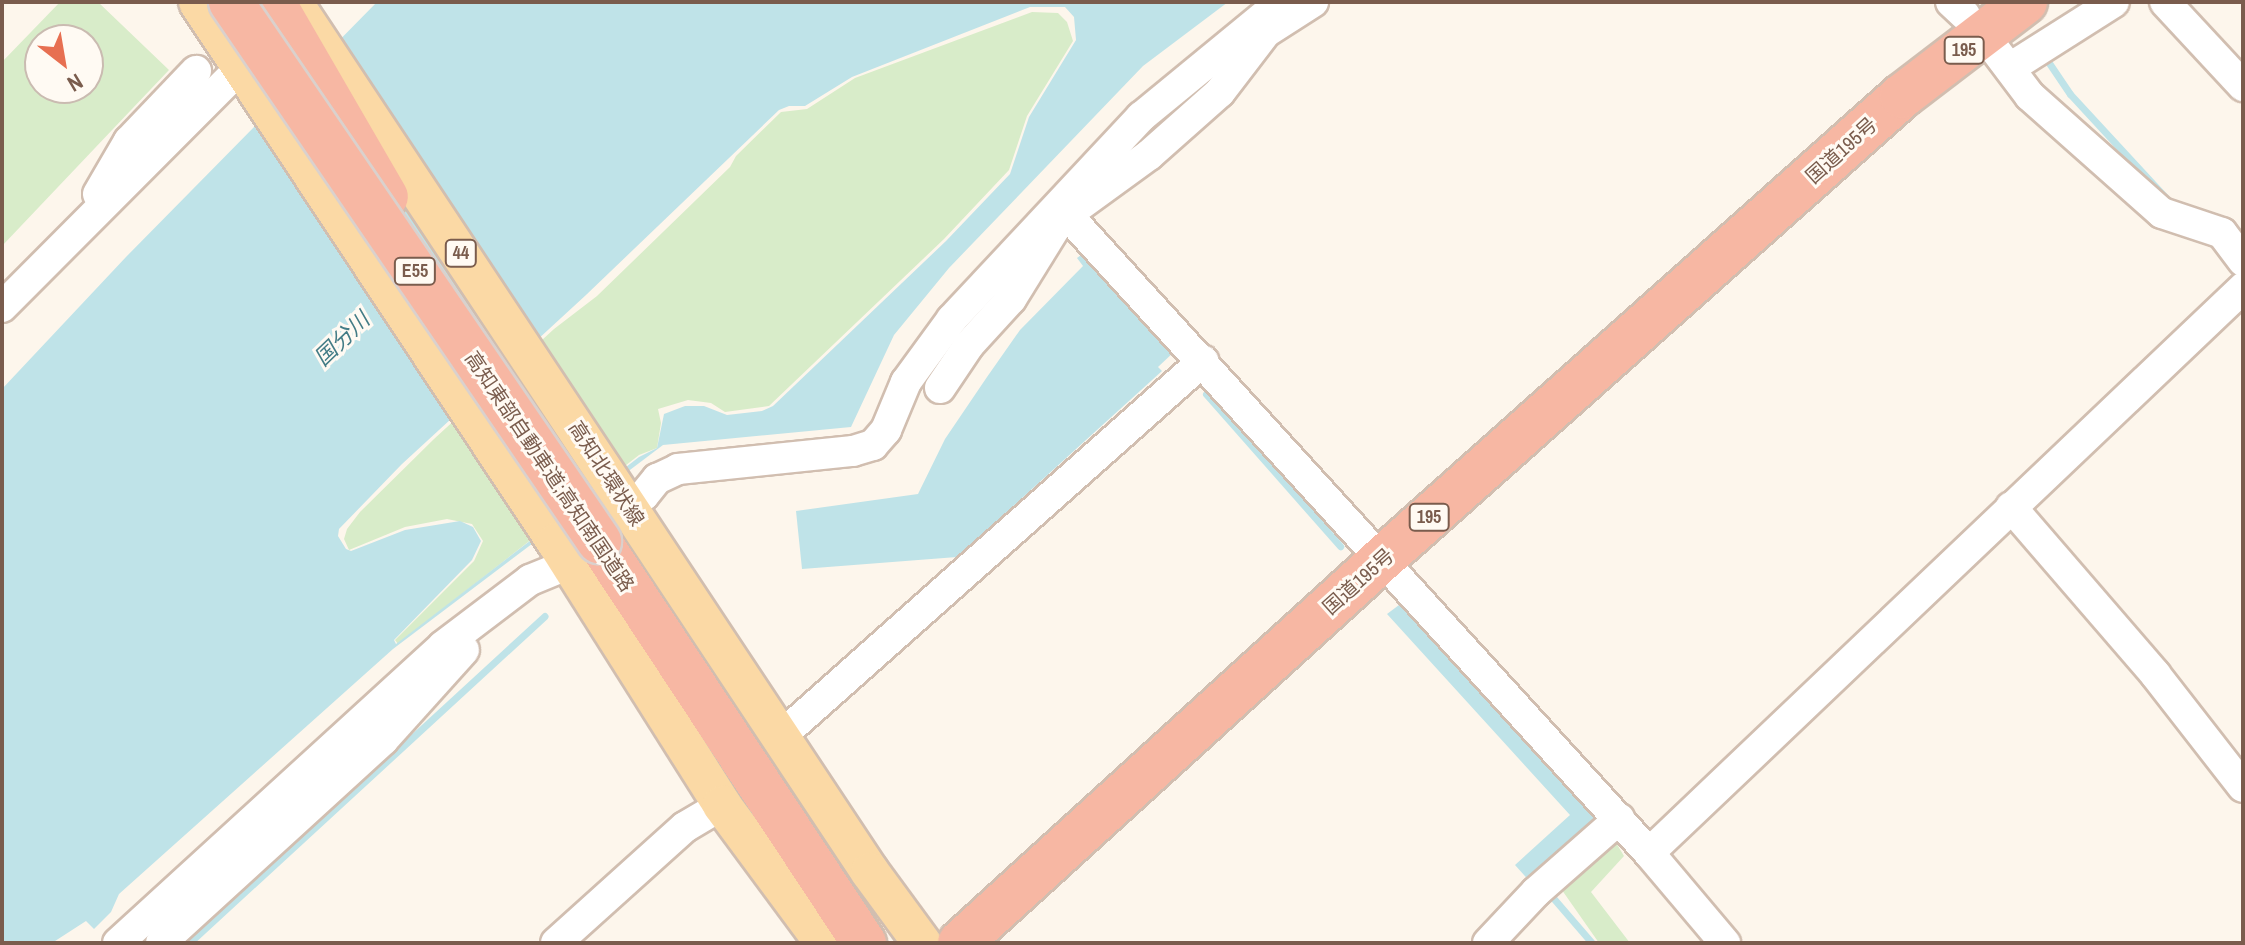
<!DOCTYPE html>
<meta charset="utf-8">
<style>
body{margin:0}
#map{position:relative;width:2245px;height:945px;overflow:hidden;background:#fdf6ec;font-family:"Archivo Narrow","Noto Sans JP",sans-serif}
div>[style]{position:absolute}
.green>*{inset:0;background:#d8ecc9}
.water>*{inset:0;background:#bfe3e8}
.stream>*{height:7px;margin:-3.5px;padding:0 3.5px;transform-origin:3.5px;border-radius:3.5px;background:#bfe3e8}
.roads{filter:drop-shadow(2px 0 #d1beb0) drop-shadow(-2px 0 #d1beb0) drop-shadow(0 2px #d1beb0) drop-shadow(0 -2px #d1beb0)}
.minor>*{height:30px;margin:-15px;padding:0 15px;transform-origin:15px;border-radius:15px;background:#fff}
.major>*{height:38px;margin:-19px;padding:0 19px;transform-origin:19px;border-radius:19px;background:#fbd9a5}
.highway>*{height:44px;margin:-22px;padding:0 22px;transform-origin:22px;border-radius:22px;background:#f7b7a3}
.bridges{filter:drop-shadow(2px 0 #dad1cd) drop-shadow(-2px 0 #dad1cd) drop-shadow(0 2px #dad1cd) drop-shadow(0 -2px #dad1cd)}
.highway-bridge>*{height:44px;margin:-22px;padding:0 22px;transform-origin:22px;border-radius:22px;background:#f7b7a3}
span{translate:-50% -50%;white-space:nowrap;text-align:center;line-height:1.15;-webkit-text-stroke:6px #fffaf3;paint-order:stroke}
.shield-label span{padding:2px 6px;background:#fffaf3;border:2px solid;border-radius:6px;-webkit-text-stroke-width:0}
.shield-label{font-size:18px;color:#7a5c4d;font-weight:700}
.street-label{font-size:20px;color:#7a5c4d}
.water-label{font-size:22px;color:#437c86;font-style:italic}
.frame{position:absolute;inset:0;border:4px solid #7a5c4d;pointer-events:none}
.north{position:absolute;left:24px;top:24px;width:80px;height:80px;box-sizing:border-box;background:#fffaf3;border:2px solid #cabbb1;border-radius:50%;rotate:149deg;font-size:22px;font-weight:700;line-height:32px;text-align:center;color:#7a5c4d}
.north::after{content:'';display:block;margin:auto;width:28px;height:36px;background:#e76f51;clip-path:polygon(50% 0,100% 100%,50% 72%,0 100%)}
</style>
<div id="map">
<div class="green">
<i style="clip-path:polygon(evenodd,60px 2px,98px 2px,169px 70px,2px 246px,2px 62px,60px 2px,40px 40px,88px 40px,88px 88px,40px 88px,40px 40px)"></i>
<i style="clip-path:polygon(1032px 12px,1058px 13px,1067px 22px,1073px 41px,1027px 116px,1009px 170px,944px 239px,769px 406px,725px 412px,711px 403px,688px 400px,658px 409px,661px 423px,657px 448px,639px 455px,398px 644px,395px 640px,474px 561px,483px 541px,472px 524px,447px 519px,405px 527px,349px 550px,344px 539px,347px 529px,360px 512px,434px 439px,554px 329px,597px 296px,730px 167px,736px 156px,781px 112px,807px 109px,855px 78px)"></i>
<i style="clip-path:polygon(1612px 836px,1624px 856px,1591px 892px,1630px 943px,1599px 943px,1557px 883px)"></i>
</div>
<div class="water">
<i style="clip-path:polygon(evenodd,377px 2px,1228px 2px,1143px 66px,949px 268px,894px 335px,851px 427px,663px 445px,393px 649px,119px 894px,111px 912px,94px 929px,86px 921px,52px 943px,2px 943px,2px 389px,126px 257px,377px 2px,1030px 7px,1065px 7px,1074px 17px,1076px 40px,1029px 117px,1010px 174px,946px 241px,773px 406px,762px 411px,727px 415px,704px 406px,685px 406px,664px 414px,657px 448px,639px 457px,396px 644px,394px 640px,472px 560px,481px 541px,473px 527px,460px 521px,405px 530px,351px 551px,346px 549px,338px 536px,339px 529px,402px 464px,586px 295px,779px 110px,789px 106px,805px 106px,852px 77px,1030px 7px)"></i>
<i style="clip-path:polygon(1085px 252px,1175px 351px,1158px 367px,1162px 371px,957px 557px,802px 569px,796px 511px,918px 494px,945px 439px,987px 377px,1020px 330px,1083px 266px,1077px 258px)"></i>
<i style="clip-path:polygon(1403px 602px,1598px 814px,1601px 826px,1532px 884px,1515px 865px,1570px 815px,1387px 614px)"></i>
</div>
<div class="stream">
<i style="left:2045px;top:57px;width:45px;rotate:56deg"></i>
<i style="left:2070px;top:94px;width:142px;rotate:47.3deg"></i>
<i style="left:1206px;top:394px;width:203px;rotate:48.6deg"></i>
<i style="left:1548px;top:892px;width:67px;rotate:49.2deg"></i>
<i style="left:189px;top:943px;width:483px;rotate:-42.6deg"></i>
</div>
<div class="roads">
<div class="minor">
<i style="left:1951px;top:2px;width:19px;rotate:43deg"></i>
<i style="left:2165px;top:2px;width:115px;rotate:47.1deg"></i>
<i style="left:1984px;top:35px;width:76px;rotate:53deg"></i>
<i style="left:2030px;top:96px;width:176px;rotate:41.6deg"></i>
<i style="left:2162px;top:213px;width:63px;rotate:18.4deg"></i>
<i style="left:2222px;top:233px;width:35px;rotate:53deg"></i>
<i style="left:2010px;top:68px;width:123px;rotate:-32.4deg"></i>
<i style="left:98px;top:194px;width:61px;rotate:-59.7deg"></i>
<i style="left:129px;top:141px;width:97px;rotate:-46.3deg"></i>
<i style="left:1060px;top:207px;width:874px;rotate:47.64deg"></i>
<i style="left:1649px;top:853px;width:118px;rotate:49.8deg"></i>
<i style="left:2px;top:307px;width:337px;rotate:-45.1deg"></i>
<i style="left:940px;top:388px;width:52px;rotate:-56deg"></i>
<i style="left:969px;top:345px;width:62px;rotate:-47.6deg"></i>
<i style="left:1011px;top:299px;width:84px;rotate:-58.2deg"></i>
<i style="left:1055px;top:228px;width:19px;rotate:-47deg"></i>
<i style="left:1068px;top:214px;width:100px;rotate:-36.1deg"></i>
<i style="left:1149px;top:155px;width:95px;rotate:-41.6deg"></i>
<i style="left:1220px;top:92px;width:76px;rotate:-52.5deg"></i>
<i style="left:1266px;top:32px;width:56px;rotate:-32.6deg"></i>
<i style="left:628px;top:503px;width:18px;rotate:-27deg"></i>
<i style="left:644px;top:495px;width:21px;rotate:-51deg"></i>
<i style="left:657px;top:479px;width:23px;rotate:-25deg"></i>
<i style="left:678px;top:469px;width:176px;rotate:-5.9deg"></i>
<i style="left:853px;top:451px;width:21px;rotate:-17deg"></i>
<i style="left:873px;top:445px;width:20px;rotate:-49deg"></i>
<i style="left:886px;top:430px;width:52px;rotate:-67.4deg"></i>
<i style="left:906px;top:382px;width:78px;rotate:-53.9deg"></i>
<i style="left:952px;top:319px;width:277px;rotate:-46.9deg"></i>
<i style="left:1141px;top:117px;width:181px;rotate:-39.4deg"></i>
<i style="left:2011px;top:507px;width:221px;rotate:49.2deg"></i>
<i style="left:2155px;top:674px;width:143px;rotate:52.1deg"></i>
<i style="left:781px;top:736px;width:565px;rotate:-41.63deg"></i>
<i style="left:1649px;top:853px;width:820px;rotate:-43.57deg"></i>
<i style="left:118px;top:943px;width:440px;rotate:-42.4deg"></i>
<i style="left:443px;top:646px;width:109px;rotate:-37.2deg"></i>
<i style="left:530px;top:580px;width:42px;rotate:-22.3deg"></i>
<i style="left:161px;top:943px;width:301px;rotate:-42.4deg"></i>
<i style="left:383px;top:740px;width:121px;rotate:-48deg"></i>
<i style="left:556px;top:943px;width:173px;rotate:-42deg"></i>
<i style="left:685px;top:827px;width:43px;rotate:-30.7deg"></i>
<i style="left:1488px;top:943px;width:70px;rotate:-46.7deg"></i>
<i style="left:1536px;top:892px;width:111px;rotate:-41.3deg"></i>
</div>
<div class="major">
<i style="left:198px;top:2px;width:648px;rotate:56.46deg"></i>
<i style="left:556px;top:542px;width:311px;rotate:57.7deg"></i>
<i style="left:722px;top:805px;width:172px;rotate:53.5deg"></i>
<i style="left:299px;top:11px;width:1033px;rotate:56.45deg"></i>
<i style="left:870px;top:872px;width:88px;rotate:53.8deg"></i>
</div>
<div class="highway">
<i style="left:273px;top:2px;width:225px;rotate:59.9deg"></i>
<i style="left:579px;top:511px;width:518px;rotate:56.59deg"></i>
<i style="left:960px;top:943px;width:569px;rotate:-42.29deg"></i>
<i style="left:1381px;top:560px;width:698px;rotate:-41.69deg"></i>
<i style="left:1902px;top:96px;width:155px;rotate:-37.4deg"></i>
</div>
</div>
<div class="bridges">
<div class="highway-bridge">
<i style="left:231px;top:2px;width:653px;rotate:55.68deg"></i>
</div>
</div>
<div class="shield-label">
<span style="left:1964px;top:50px">195</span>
<span style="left:461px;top:253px">44</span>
<span style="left:415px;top:271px">E55</span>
<span style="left:1429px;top:517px">195</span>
</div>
<div class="street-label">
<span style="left:1841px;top:150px;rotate:-42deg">国道195号</span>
<span style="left:550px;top:471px;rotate:56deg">高知東部自動車道;高知南国道路</span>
<span style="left:607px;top:473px;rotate:57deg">高知北環状線</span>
<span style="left:1358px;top:581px;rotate:-42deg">国道195号</span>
</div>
<div class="water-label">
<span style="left:342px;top:339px;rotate:-44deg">国分川</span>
</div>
<div class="frame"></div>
<div class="north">N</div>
</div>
